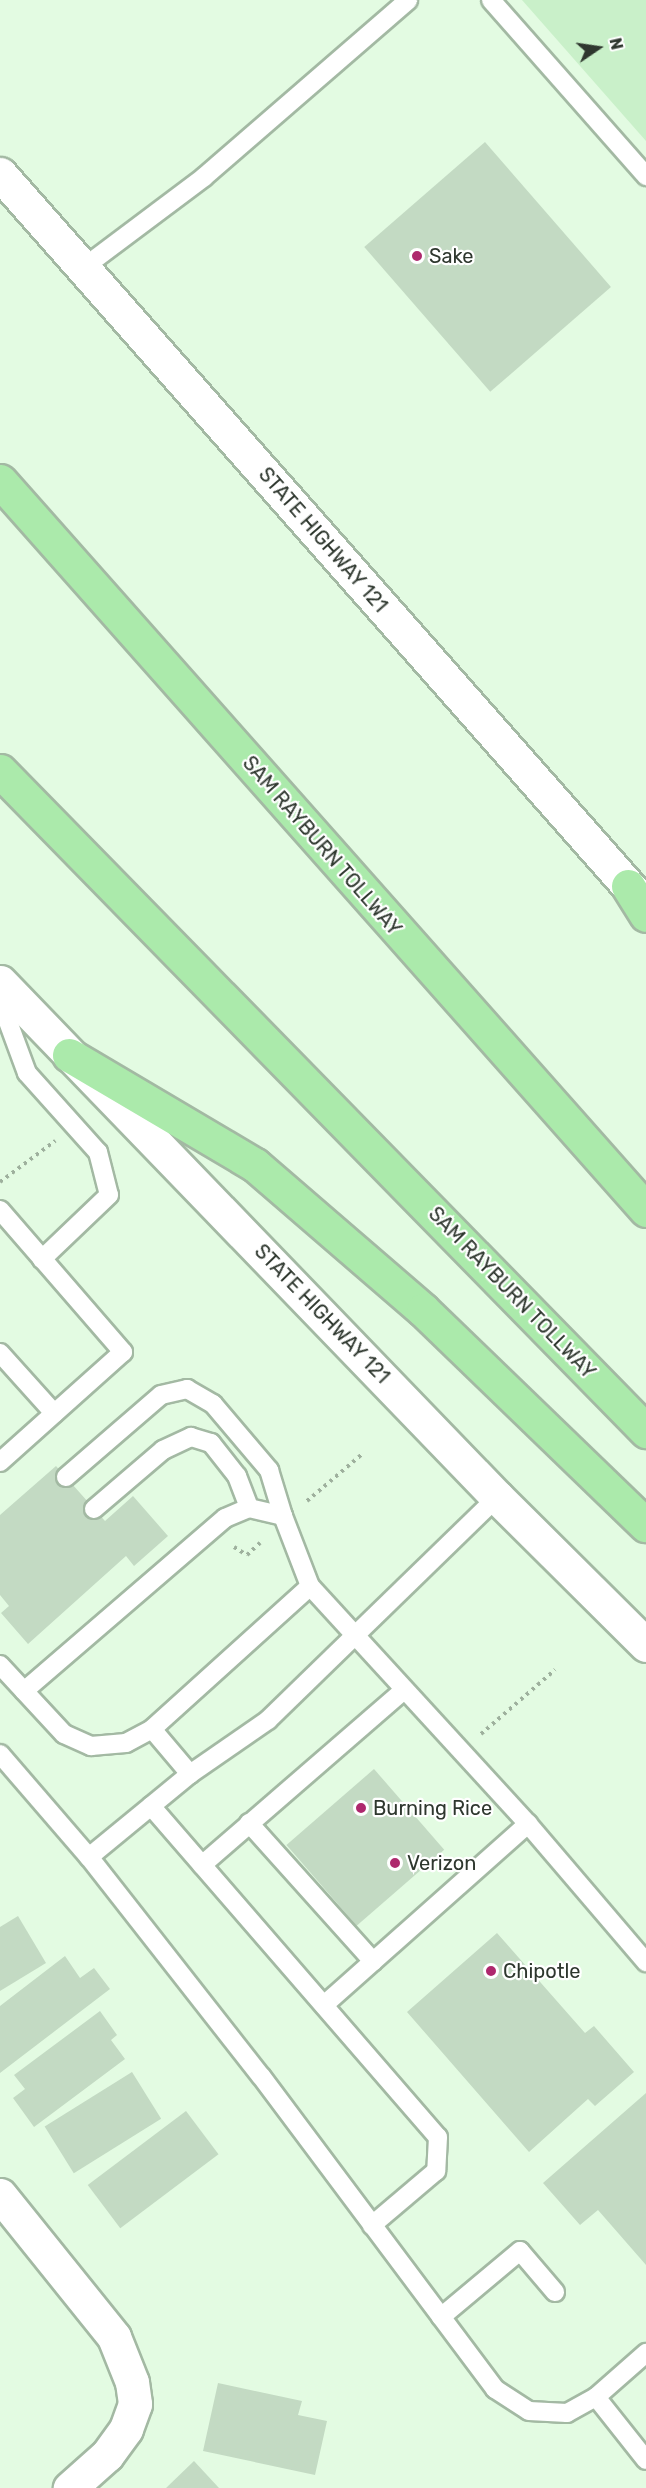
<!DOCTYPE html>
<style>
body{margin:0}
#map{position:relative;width:646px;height:2488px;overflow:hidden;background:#e3fbe2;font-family:Rubik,sans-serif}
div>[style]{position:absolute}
.green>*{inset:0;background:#c9f0c9}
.building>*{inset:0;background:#c3dac3;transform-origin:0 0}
.path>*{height:4px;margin-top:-2px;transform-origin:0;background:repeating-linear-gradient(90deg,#9eb09d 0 3px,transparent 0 7.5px)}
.roads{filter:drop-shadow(2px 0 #a3b9a3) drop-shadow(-2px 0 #a3b9a3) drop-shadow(0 2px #a3b9a3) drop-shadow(0 -2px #a3b9a3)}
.lane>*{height:18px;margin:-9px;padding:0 9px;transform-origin:9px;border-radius:9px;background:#fff}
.street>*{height:33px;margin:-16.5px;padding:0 16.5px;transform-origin:16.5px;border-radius:16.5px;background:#fff}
.secondary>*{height:33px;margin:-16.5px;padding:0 16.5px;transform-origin:16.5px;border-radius:16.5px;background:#fff}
.highway>*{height:33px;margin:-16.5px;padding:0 16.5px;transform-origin:16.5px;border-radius:16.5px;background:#abeaab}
.dots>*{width:16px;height:16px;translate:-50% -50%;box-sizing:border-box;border:3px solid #fff;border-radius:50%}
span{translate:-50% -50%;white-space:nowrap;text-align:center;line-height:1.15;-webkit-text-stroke:4.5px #fff;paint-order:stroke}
.poi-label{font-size:20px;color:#2e372e}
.left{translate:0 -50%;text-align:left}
.street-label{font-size:20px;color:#2e372e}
.north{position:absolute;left:568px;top:18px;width:60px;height:60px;-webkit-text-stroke:4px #fff;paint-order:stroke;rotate:77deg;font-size:16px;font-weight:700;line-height:24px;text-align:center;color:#2e372e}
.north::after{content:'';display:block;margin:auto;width:21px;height:27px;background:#2e372e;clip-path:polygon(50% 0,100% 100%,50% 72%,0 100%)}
</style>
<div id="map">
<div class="green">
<i style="clip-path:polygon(522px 0,646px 0,646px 141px)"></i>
</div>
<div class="building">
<i style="left:485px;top:142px;width:192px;height:160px;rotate:49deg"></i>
<i style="clip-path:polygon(56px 1466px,105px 1521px,133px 1496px,168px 1536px,134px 1566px,126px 1556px,28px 1644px,1px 1613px,9px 1606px,0 1595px,0 1515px)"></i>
<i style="left:374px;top:1769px;width:107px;height:116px;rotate:49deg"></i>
<i style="clip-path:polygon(18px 1916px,46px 1963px,0 1991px,0 1927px)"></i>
<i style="clip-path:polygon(497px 1933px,585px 2033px,594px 2026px,634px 2072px,595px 2106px,588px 2099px,529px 2152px,407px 2012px)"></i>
<i style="clip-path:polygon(65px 1956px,80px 1978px,94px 1968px,110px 1989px,0 2073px,0 2006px)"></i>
<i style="clip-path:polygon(100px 2011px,117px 2035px,111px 2040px,125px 2059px,34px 2127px,13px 2098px,25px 2089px,14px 2075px)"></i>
<i style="left:132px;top:2072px;width:55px;height:103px;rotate:58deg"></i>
<i style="clip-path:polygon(646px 2093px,646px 2265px,598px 2210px,580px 2225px,543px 2183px)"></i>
<i style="left:186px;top:2111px;width:54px;height:123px;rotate:53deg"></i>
<i style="clip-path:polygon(218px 2383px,302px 2401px,298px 2415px,327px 2421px,315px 2475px,203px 2451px)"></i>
<i style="clip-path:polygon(194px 2461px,219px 2488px,166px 2488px)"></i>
</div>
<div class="path">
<i style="left:0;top:1182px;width:69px;rotate:-36.7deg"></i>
<i style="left:307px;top:1501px;width:71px;rotate:-40.4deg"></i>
<i style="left:234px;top:1547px;width:15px;rotate:32deg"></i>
<i style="left:247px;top:1555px;width:18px;rotate:-43deg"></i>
<i style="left:481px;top:1734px;width:98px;rotate:-40.9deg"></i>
</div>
<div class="roads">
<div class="lane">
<i style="left:491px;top:0;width:235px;rotate:48.6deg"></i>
<i style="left:83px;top:268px;width:151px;rotate:-36.9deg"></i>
<i style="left:204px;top:177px;width:270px;rotate:-40.9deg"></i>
<i style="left:0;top:1000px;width:78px;rotate:69.7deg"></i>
<i style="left:27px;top:1073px;width:106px;rotate:48.1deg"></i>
<i style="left:98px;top:1152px;width:44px;rotate:75.7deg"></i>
<i style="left:109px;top:1195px;width:93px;rotate:136.3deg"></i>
<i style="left:0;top:1210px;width:188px;rotate:49.1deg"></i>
<i style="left:123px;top:1352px;width:165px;rotate:138.2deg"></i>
<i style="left:0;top:1353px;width:81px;rotate:48deg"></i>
<i style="left:66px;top:1477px;width:125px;rotate:-40.8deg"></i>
<i style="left:161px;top:1395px;width:27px;rotate:-13deg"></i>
<i style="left:187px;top:1389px;width:30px;rotate:30deg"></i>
<i style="left:213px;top:1404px;width:87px;rotate:49.7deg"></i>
<i style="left:269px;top:1470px;width:48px;rotate:73.1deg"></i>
<i style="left:94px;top:1509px;width:91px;rotate:-40.5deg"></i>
<i style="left:163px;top:1450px;width:31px;rotate:-25deg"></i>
<i style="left:191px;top:1437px;width:21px;rotate:17deg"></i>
<i style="left:211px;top:1443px;width:42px;rotate:51.8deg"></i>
<i style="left:237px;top:1476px;width:34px;rotate:69deg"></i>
<i style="left:0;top:1665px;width:94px;rotate:47.2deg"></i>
<i style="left:64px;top:1734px;width:30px;rotate:24deg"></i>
<i style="left:91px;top:1746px;width:35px;rotate:-5deg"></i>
<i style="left:126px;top:1743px;width:30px;rotate:-28deg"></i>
<i style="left:152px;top:1729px;width:213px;rotate:-42.1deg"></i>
<i style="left:24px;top:1691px;width:265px;rotate:-40.7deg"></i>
<i style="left:225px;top:1518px;width:26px;rotate:-23deg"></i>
<i style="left:249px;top:1508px;width:35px;rotate:13deg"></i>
<i style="left:283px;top:1516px;width:75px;rotate:68.9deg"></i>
<i style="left:310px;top:1586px;width:323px;rotate:47.5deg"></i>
<i style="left:528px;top:1824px;width:182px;rotate:49.5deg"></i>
<i style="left:152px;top:1729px;width:59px;rotate:49.8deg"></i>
<i style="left:0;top:1754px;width:136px;rotate:49.2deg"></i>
<i style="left:89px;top:1857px;width:278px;rotate:51.9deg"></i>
<i style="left:261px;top:2076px;width:391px;rotate:53.2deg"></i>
<i style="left:495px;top:2389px;width:40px;rotate:32.9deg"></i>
<i style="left:529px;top:2411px;width:38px;rotate:3deg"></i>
<i style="left:567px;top:2413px;width:33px;rotate:-29deg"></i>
<i style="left:596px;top:2397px;width:67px;rotate:-41.3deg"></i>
<i style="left:151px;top:1806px;width:438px;rotate:49.1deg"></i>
<i style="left:438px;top:2137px;width:34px;rotate:93deg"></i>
<i style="left:436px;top:2171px;width:84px;rotate:139.8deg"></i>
<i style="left:249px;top:1823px;width:186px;rotate:48.1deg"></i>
<i style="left:89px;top:1857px;width:131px;rotate:-39.4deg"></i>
<i style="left:190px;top:1774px;width:95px;rotate:-34.7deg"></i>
<i style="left:268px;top:1720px;width:320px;rotate:-44.2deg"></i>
<i style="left:202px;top:1865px;width:267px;rotate:-40.9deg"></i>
<i style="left:324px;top:2005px;width:273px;rotate:-41.6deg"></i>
<i style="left:441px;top:2317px;width:103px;rotate:-39.9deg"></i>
<i style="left:520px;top:2251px;width:54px;rotate:49.5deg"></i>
<i style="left:596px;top:2397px;width:80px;rotate:51.6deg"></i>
</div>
<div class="street">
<i style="left:0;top:2195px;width:182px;rotate:51.2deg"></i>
<i style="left:114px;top:2337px;width:48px;rotate:68.2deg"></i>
<i style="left:132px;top:2382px;width:22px;rotate:82deg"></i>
<i style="left:135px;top:2404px;width:27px;rotate:110deg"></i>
<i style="left:126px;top:2429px;width:32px;rotate:126deg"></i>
<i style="left:107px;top:2455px;width:50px;rotate:138.3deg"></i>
</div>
<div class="secondary">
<i style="left:0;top:174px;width:976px;rotate:48.57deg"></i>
<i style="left:0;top:982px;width:716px;rotate:46.02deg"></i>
<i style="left:497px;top:1497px;width:210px;rotate:44.8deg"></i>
</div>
<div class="highway">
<i style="left:0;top:481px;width:974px;rotate:48.45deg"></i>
<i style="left:0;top:771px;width:924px;rotate:45.61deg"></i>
<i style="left:628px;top:886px;width:34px;rotate:58deg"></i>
<i style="left:69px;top:1055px;width:216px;rotate:30.6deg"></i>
<i style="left:255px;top:1165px;width:222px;rotate:40.8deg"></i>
<i style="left:423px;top:1310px;width:310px;rotate:44deg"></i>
</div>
</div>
<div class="dots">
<i style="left:417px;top:256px;background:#ae286d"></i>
<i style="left:361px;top:1808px;background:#ae286d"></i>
<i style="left:395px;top:1863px;background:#ae286d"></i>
<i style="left:491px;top:1971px;background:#ae286d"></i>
</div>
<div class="poi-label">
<span class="left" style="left:429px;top:256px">Sake</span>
<span class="left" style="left:373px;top:1808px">Burning Rice</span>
<span class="left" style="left:407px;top:1863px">Verizon</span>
<span class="left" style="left:503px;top:1971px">Chipotle</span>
</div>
<div class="street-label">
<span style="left:323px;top:540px;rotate:49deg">STATE HIGHWAY 121</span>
<span style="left:322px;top:846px;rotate:49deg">SAM RAYBURN TOLLWAY</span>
<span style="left:512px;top:1293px;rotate:46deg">SAM RAYBURN TOLLWAY</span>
<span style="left:322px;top:1314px;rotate:46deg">STATE HIGHWAY 121</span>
</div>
<div class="north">N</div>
</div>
